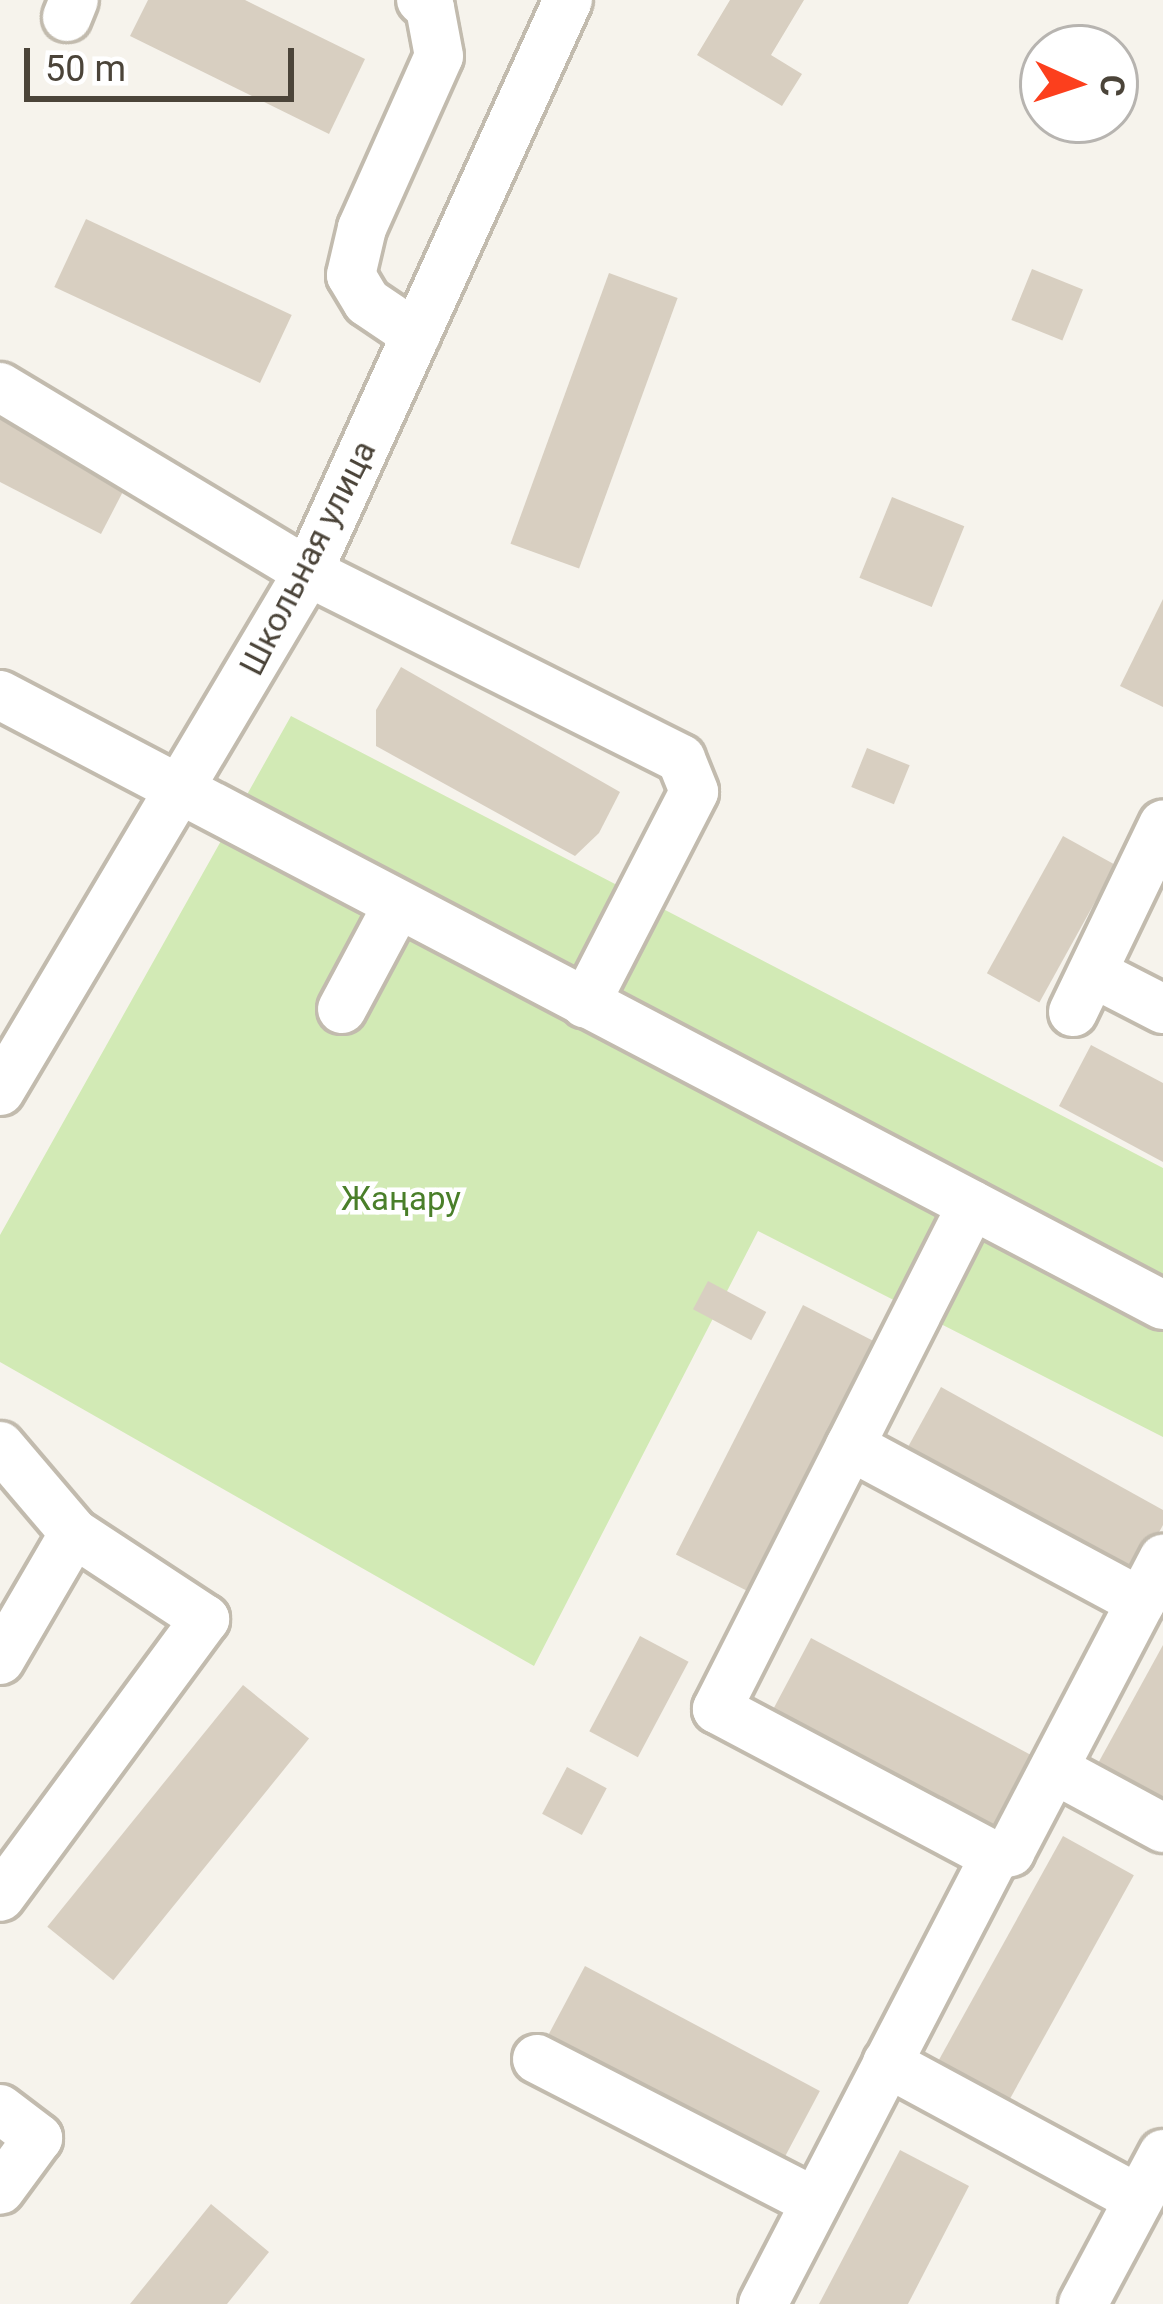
<!DOCTYPE html>
<meta charset="utf-8">
<style>
body{margin:0}
#map{position:relative;width:1163px;height:2304px;overflow:hidden;background:#f6f3ec;font-family:Roboto,sans-serif}
div>[style]{position:absolute}
.green>*{inset:0;background:#d2eab5}
.building>*{inset:0;background:#d8cfc1;transform-origin:0 0}
.roads{filter:drop-shadow(3px 0 #c2bbae) drop-shadow(-3px 0 #c2bbae) drop-shadow(0 3px #c2bbae) drop-shadow(0 -3px #c2bbae)}
.minor>*{height:48px;margin:-24px;padding:0 24px;transform-origin:24px;border-radius:24px;background:#fff}
span{translate:-50% -50%;white-space:nowrap;text-align:center;line-height:1.15;-webkit-text-stroke:9px #fff;paint-order:stroke}
.street-label{font-size:33px;color:#4b4439}
.park-label{font-size:33px;color:#4a7f2a}
.north{position:absolute;left:1019px;top:24px;width:120px;height:120px;box-sizing:border-box;background:#fff;border:3px solid #b7b4b0;border-radius:50%;rotate:93deg;font-size:33px;font-weight:700;line-height:48px;text-align:center;color:#4b4439}
.north::after{content:'';display:block;margin:auto;width:42px;height:54px;background:#fc3f1d;clip-path:polygon(50% 0,100% 100%,50% 72%,0 100%)}
.scale{position:absolute;left:24px;top:48px;width:270px;height:54px;box-sizing:border-box;border:6px solid #4b4439;border-top:0;padding-left:15px;font-size:36px;line-height:42px;white-space:nowrap;color:#4b4439;-webkit-text-stroke:9px #fff;paint-order:stroke}
</style>
<div id="map">
<div class="green">
<i style="clip-path:polygon(291px 716px,1163px 1168px,1163px 1437px,758px 1231px,534px 1666px,0 1362px,0 1235px)"></i>
</div>
<div class="building">
<i style="clip-path:polygon(148px 0,245px 0,365px 59px,329px 134px,130px 36px)"></i>
<i style="clip-path:polygon(730px 0,804px 0,771px 55px,802px 74px,782px 106px,697px 55px)"></i>
<i style="left:86px;top:219px;width:227px;height:75px;rotate:25deg"></i>
<i style="left:1032px;top:269px;width:55px;height:55px;rotate:22deg"></i>
<i style="left:609px;top:273px;width:73px;height:288px;rotate:20deg"></i>
<i style="clip-path:polygon(0 411px,130px 478px,101px 534px,0 482px)"></i>
<i style="left:892px;top:497px;width:78px;height:87px;rotate:22deg"></i>
<i style="clip-path:polygon(1163px 599px,1163px 707px,1120px 686px)"></i>
<i style="clip-path:polygon(401px 667px,620px 792px,599px 833px,575px 856px,376px 746px,376px 710px)"></i>
<i style="left:867px;top:748px;width:46px;height:42px;rotate:22deg"></i>
<i style="left:1063px;top:836px;width:60px;height:157px;rotate:29deg"></i>
<i style="clip-path:polygon(1091px 1045px,1163px 1083px,1163px 1162px,1059px 1106px)"></i>
<i style="left:708px;top:1281px;width:66px;height:32px;rotate:28deg"></i>
<i style="left:803px;top:1305px;width:83px;height:280px;rotate:27deg"></i>
<i style="clip-path:polygon(941px 1387px,1163px 1510px,1163px 1525px,1132px 1582px,903px 1456px)"></i>
<i style="left:640px;top:1636px;width:55px;height:108px;rotate:28deg"></i>
<i style="left:811px;top:1638px;width:265px;height:84px;rotate:28deg"></i>
<i style="clip-path:polygon(1163px 1645px,1163px 1804px,1096px 1767px)"></i>
<i style="left:243px;top:1685px;width:85px;height:311px;rotate:39deg"></i>
<i style="left:567px;top:1767px;width:45px;height:53px;rotate:28deg"></i>
<i style="left:1063px;top:1836px;width:81px;height:260px;rotate:29deg"></i>
<i style="left:585px;top:1966px;width:266px;height:81px;rotate:28deg"></i>
<i style="clip-path:polygon(900px 2150px,969px 2186px,908px 2304px,819px 2304px)"></i>
<i style="clip-path:polygon(211px 2204px,269px 2252px,227px 2304px,130px 2304px)"></i>
</div>
<div class="roads">
<div class="minor">
<i style="left:67px;top:17px;width:18px;rotate:-68deg"></i>
<i style="left:416px;top:335px;width:59px;rotate:-146deg"></i>
<i style="left:367px;top:302px;width:31px;rotate:-121deg"></i>
<i style="left:351px;top:275px;width:48px;rotate:-76.8deg"></i>
<i style="left:362px;top:228px;width:188px;rotate:-65.9deg"></i>
<i style="left:439px;top:56px;width:49px;rotate:-100.6deg"></i>
<i style="left:430px;top:8px;width:12px;rotate:-138deg"></i>
<i style="left:0;top:387px;width:359px;rotate:31deg"></i>
<i style="left:308px;top:572px;width:417px;rotate:26.6deg"></i>
<i style="left:681px;top:759px;width:35px;rotate:68deg"></i>
<i style="left:694px;top:792px;width:238px;rotate:117.2deg"></i>
<i style="left:0;top:695px;width:1313px;rotate:27.68deg"></i>
<i style="left:1093px;top:973px;width:79px;rotate:27.2deg"></i>
<i style="left:342px;top:1009px;width:117px;rotate:-61.9deg"></i>
<i style="left:1073px;top:1012px;width:208px;rotate:-64.3deg"></i>
<i style="left:0;top:1091px;width:604px;rotate:-59.31deg"></i>
<i style="left:308px;top:572px;width:628px;rotate:-65.56deg"></i>
<i style="left:972px;top:1205px;width:565px;rotate:116.84deg"></i>
<i style="left:717px;top:1709px;width:314px;rotate:27.9deg"></i>
<i style="left:0;top:1446px;width:114px;rotate:49.6deg"></i>
<i style="left:74px;top:1533px;width:157px;rotate:33.3deg"></i>
<i style="left:205px;top:1619px;width:345px;rotate:126.4deg"></i>
<i style="left:850px;top:1446px;width:330px;rotate:28.2deg"></i>
<i style="left:0;top:1660px;width:147px;rotate:-59.8deg"></i>
<i style="left:1054px;top:1769px;width:124px;rotate:28.4deg"></i>
<i style="left:537px;top:2059px;width:313px;rotate:27.2deg"></i>
<i style="left:887px;top:2063px;width:286px;rotate:28.4deg"></i>
<i style="left:0;top:2109px;width:48px;rotate:37.3deg"></i>
<i style="left:38px;top:2138px;width:64px;rotate:126.2deg"></i>
<i style="left:763px;top:2304px;width:505px;rotate:-62.62deg"></i>
<i style="left:995px;top:1856px;width:16px;rotate:-15deg"></i>
<i style="left:1010px;top:1852px;width:331px;rotate:-62.4deg"></i>
<i style="left:1083px;top:2304px;width:170px;rotate:-61.9deg"></i>
</div>
</div>
<div class="street-label">
<span style="left:308px;top:558px;rotate:-63deg">Школьная улица</span>
</div>
<div class="park-label">
<span style="left:401px;top:1199px">Жаңару</span>
</div>
<div class="north">С</div>
<div class="scale">50 m</div>
</div>
